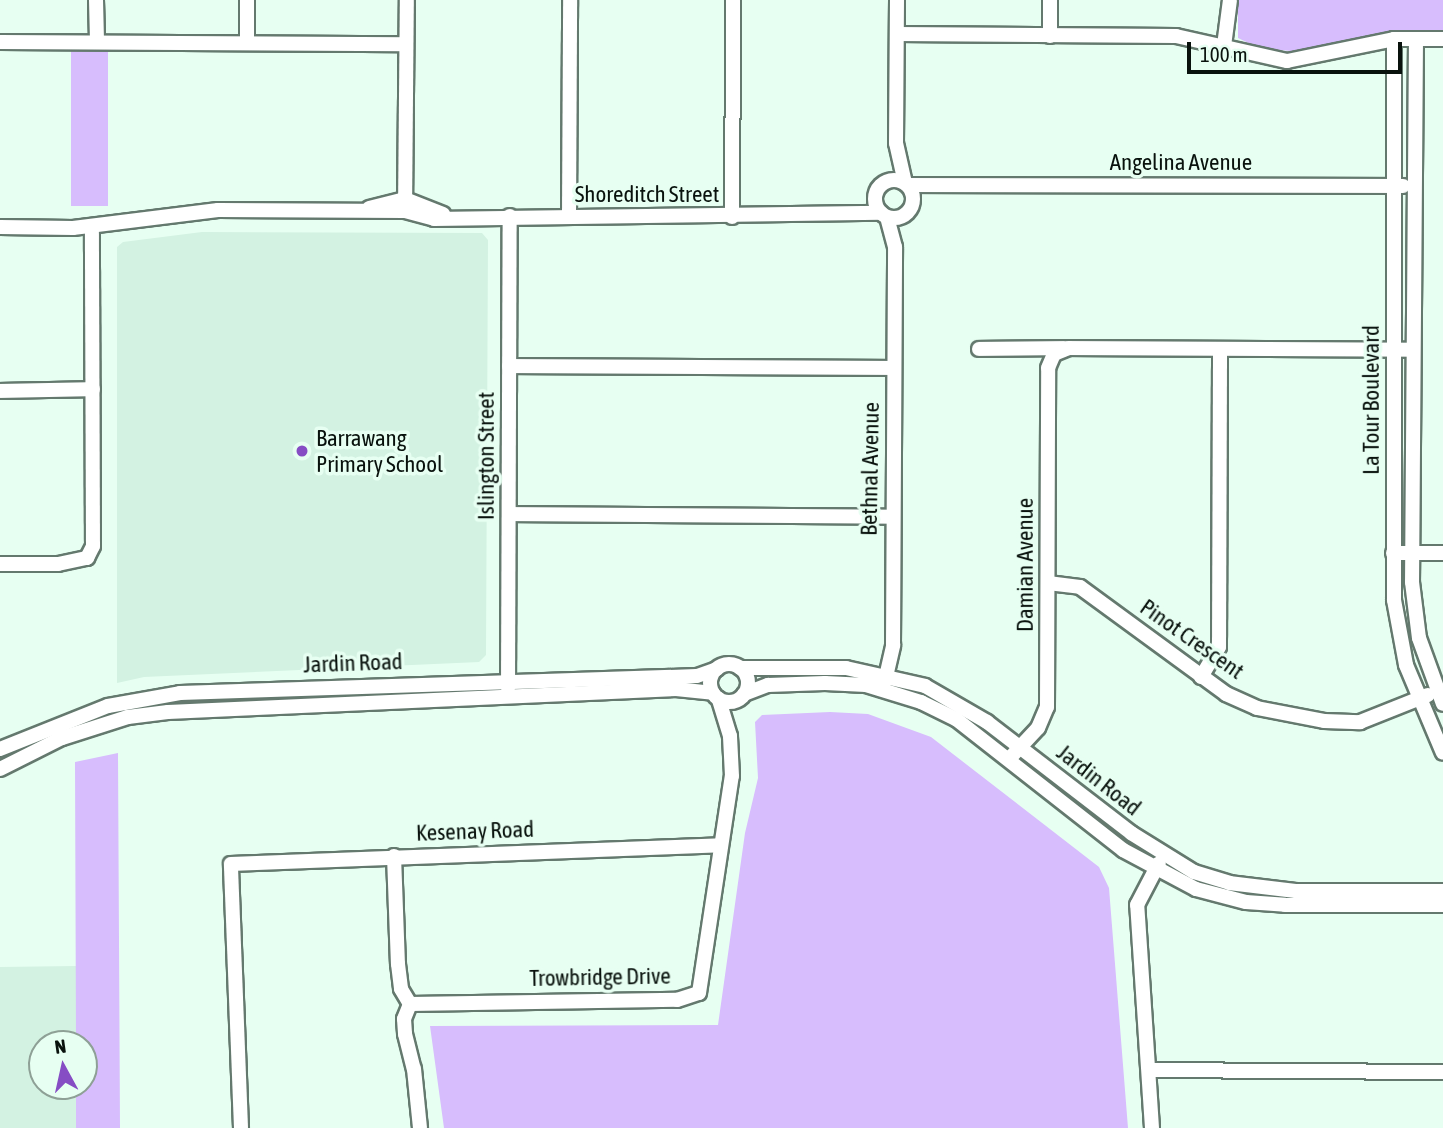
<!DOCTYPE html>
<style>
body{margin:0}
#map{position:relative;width:1443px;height:1128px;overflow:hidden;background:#e7fff2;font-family:"Asap Condensed",sans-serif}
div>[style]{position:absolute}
.built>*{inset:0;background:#d3f2e2}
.green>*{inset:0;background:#d7bdfd;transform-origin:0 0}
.roads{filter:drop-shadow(2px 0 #64796e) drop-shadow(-2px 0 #64796e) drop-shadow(0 2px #64796e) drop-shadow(0 -2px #64796e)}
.minor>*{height:14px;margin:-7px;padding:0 7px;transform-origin:7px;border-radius:7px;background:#fff}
.minor>.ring{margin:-7px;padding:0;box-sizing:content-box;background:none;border:14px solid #fff;border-radius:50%}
.dots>*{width:19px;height:19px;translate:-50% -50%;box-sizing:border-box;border:4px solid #e7fff2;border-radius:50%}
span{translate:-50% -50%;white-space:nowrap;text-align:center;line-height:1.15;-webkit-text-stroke:7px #e7fff2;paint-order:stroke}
.street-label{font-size:23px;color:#09120d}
.poi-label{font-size:23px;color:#09120d}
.left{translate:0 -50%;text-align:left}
.north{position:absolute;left:28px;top:1030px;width:70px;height:70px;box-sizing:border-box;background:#e7fff2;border:2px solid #8ea096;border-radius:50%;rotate:352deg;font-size:19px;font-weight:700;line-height:28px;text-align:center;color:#09120d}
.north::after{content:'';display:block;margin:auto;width:24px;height:32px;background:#864dc4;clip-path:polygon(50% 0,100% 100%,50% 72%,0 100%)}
.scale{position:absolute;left:1187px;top:42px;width:215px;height:32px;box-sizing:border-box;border:4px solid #09120d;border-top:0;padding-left:9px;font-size:21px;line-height:24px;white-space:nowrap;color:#09120d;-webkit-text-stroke:5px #e7fff2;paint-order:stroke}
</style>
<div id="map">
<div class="built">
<i style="clip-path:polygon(202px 232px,482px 233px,488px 240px,486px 655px,479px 662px,144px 677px,117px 683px,117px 247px,123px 242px)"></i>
<i style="clip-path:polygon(76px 966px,76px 1044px,42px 1044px,42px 1086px,76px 1086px,76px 1128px,0 1128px,0 967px)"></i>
</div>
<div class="green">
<i style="clip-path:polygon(1238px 0,1443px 0,1443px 30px,1382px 33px,1301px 52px,1259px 48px,1238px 38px)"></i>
<i style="left:71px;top:50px;width:37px;height:156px"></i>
<i style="clip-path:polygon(830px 712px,868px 714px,931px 737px,1099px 867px,1109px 888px,1128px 1128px,444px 1128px,430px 1026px,718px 1025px,745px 833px,758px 778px,755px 722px,762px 715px)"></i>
<i style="clip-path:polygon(118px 753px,120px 1128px,76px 1128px,76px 1086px,84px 1086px,84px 1044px,76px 1044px,75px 762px)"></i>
</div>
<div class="roads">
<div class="minor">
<i style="left:96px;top:0;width:41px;rotate:88.6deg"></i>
<i style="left:247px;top:0;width:42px;rotate:90deg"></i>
<i style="left:897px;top:0;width:143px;rotate:90.4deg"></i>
<i style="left:896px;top:143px;width:41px;rotate:77.3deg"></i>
<i style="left:1050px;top:0;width:36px;rotate:90deg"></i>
<i style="left:897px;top:34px;width:279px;rotate:0.4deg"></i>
<i style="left:1176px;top:36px;width:114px;rotate:12.7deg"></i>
<i style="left:1287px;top:61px;width:109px;rotate:-11.6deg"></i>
<i style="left:1394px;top:39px;width:49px"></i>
<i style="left:1394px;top:39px;width:561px;rotate:90deg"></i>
<i style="left:1394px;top:600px;width:66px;rotate:79.5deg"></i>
<i style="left:1406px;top:665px;width:95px;rotate:67.2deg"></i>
<i style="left:1416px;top:39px;width:543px;rotate:90.42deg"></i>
<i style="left:1412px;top:582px;width:56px;rotate:82.9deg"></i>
<i style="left:1419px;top:638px;width:70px;rotate:70deg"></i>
<i style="left:0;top:42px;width:406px;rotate:0.3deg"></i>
<i style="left:1224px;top:46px;width:46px;rotate:-82.6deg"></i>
<i class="ring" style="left:875px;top:180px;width:24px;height:24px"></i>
<i style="left:908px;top:185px;width:495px;rotate:0.1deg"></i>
<i style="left:369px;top:208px;width:37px;rotate:-14deg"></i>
<i style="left:405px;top:199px;width:41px;rotate:21.5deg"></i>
<i style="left:405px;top:211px;width:211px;rotate:-89.5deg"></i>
<i style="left:569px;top:216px;width:216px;rotate:-89.7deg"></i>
<i style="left:732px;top:217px;width:217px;rotate:-89.7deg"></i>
<i style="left:0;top:227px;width:73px;rotate:0.8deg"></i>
<i style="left:73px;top:228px;width:146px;rotate:-7.1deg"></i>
<i style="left:218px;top:210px;width:187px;rotate:0.3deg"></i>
<i style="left:405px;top:211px;width:30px;rotate:15deg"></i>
<i style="left:434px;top:219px;width:447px;rotate:-0.8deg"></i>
<i style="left:979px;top:349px;width:85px;rotate:-0.7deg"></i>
<i style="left:509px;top:366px;width:385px;rotate:0.3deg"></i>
<i style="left:0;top:391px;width:93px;rotate:-1.2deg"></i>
<i style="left:509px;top:514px;width:383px;rotate:0.4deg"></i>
<i style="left:1393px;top:553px;width:50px"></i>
<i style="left:0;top:564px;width:58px"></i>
<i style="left:58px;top:564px;width:30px;rotate:-12deg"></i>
<i style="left:87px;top:558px;width:13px;rotate:-63deg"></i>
<i style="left:93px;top:546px;width:320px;rotate:-90.2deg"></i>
<i style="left:1048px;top:583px;width:32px;rotate:7deg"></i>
<i style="left:1080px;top:587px;width:181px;rotate:36.2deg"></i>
<i style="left:1226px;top:694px;width:34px;rotate:24deg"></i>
<i style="left:1257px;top:708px;width:68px;rotate:11deg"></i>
<i style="left:1324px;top:721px;width:36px;rotate:2deg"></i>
<i style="left:1360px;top:722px;width:73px;rotate:-21.7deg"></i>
<i class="ring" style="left:710px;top:664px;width:24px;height:24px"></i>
<i style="left:740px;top:668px;width:106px"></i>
<i style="left:846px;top:668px;width:81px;rotate:12.8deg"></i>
<i style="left:925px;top:686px;width:72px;rotate:30.1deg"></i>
<i style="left:987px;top:722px;width:182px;rotate:37.6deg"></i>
<i style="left:1131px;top:833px;width:74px;rotate:31.8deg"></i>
<i style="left:1194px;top:872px;width:37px;rotate:17deg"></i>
<i style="left:1229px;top:883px;width:67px;rotate:6.8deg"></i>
<i style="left:1296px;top:891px;width:147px"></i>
<i style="left:1201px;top:677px;width:35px;rotate:-59deg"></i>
<i style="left:1219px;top:647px;width:298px;rotate:-89.8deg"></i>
<i style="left:885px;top:681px;width:37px;rotate:-77deg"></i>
<i style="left:893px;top:645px;width:398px;rotate:-89.7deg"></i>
<i style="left:895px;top:247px;width:31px;rotate:-105deg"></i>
<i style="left:508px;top:688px;width:472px;rotate:-89.8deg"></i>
<i style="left:744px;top:694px;width:26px;rotate:-21deg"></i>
<i style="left:768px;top:685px;width:57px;rotate:-2deg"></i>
<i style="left:825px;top:683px;width:41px;rotate:2.8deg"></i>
<i style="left:866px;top:685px;width:58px;rotate:17.2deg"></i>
<i style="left:921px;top:702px;width:39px;rotate:26deg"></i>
<i style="left:956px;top:719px;width:212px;rotate:38.1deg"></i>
<i style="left:1123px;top:850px;width:83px;rotate:28.1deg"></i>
<i style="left:1196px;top:889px;width:52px;rotate:14.6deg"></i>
<i style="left:1246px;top:902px;width:39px;rotate:4deg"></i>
<i style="left:1285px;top:905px;width:158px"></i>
<i style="left:0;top:749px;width:116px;rotate:-21.7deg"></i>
<i style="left:108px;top:706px;width:73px;rotate:-10.2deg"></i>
<i style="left:180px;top:693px;width:517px;rotate:-1.88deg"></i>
<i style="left:697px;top:676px;width:21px;rotate:-19deg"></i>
<i style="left:1009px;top:759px;width:42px;rotate:-46.9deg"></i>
<i style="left:1038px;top:728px;width:23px;rotate:-67deg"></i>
<i style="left:1047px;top:707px;width:339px;rotate:-89.8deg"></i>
<i style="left:1048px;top:368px;width:15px;rotate:-67deg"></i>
<i style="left:1054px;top:354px;width:16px;rotate:-22deg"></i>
<i style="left:1069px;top:348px;width:344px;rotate:0.3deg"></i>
<i style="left:0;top:769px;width:69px;rotate:-26.6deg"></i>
<i style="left:62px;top:738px;width:69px;rotate:-17.7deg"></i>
<i style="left:128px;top:717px;width:40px;rotate:-7.1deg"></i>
<i style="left:168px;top:712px;width:509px;rotate:-2.59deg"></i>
<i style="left:676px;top:689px;width:37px;rotate:6deg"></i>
<i style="left:394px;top:856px;width:108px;rotate:87.9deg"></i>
<i style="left:398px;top:964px;width:25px;rotate:83deg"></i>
<i style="left:401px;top:989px;width:17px;rotate:59deg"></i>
<i style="left:410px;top:1004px;width:267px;rotate:-0.9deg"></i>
<i style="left:677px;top:1000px;width:23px;rotate:-18deg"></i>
<i style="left:699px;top:993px;width:219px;rotate:-81.4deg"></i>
<i style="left:732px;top:776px;width:40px;rotate:-92.9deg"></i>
<i style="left:730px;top:736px;width:39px;rotate:-107deg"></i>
<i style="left:410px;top:1004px;width:16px;rotate:112deg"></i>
<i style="left:404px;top:1019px;width:15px;rotate:86deg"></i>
<i style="left:405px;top:1034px;width:36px;rotate:76deg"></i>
<i style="left:414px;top:1069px;width:59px;rotate:84.2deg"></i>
<i style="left:1150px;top:1070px;width:293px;rotate:0.4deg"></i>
<i style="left:241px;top:1128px;width:264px;rotate:-92.2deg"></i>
<i style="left:231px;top:864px;width:490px;rotate:-2.2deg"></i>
<i style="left:1152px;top:1128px;width:224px;rotate:-93.8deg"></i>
<i style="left:1137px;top:905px;width:47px;rotate:-62.4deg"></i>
</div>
</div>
<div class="dots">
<i style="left:302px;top:451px;background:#864dc4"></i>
</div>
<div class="street-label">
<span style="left:1181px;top:162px">Angelina Avenue</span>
<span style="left:647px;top:194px">Shoreditch Street</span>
<span style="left:1371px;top:400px;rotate:-90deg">La Tour Boulevard</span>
<span style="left:486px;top:456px;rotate:-90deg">Islington Street</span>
<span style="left:870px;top:469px;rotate:-89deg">Bethnal Avenue</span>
<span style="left:1025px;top:565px;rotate:-90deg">Damian Avenue</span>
<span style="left:1192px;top:639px;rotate:35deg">Pinot Crescent</span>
<span style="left:353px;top:663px;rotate:-2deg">Jardin Road</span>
<span style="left:1099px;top:780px;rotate:38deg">Jardin Road</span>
<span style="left:475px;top:831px;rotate:-2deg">Kesenay Road</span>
<span style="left:600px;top:977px;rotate:-1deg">Trowbridge Drive</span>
</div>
<div class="poi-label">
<span class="left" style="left:316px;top:451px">Barrawang<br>Primary School</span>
</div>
<div class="north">N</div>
<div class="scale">100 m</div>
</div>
